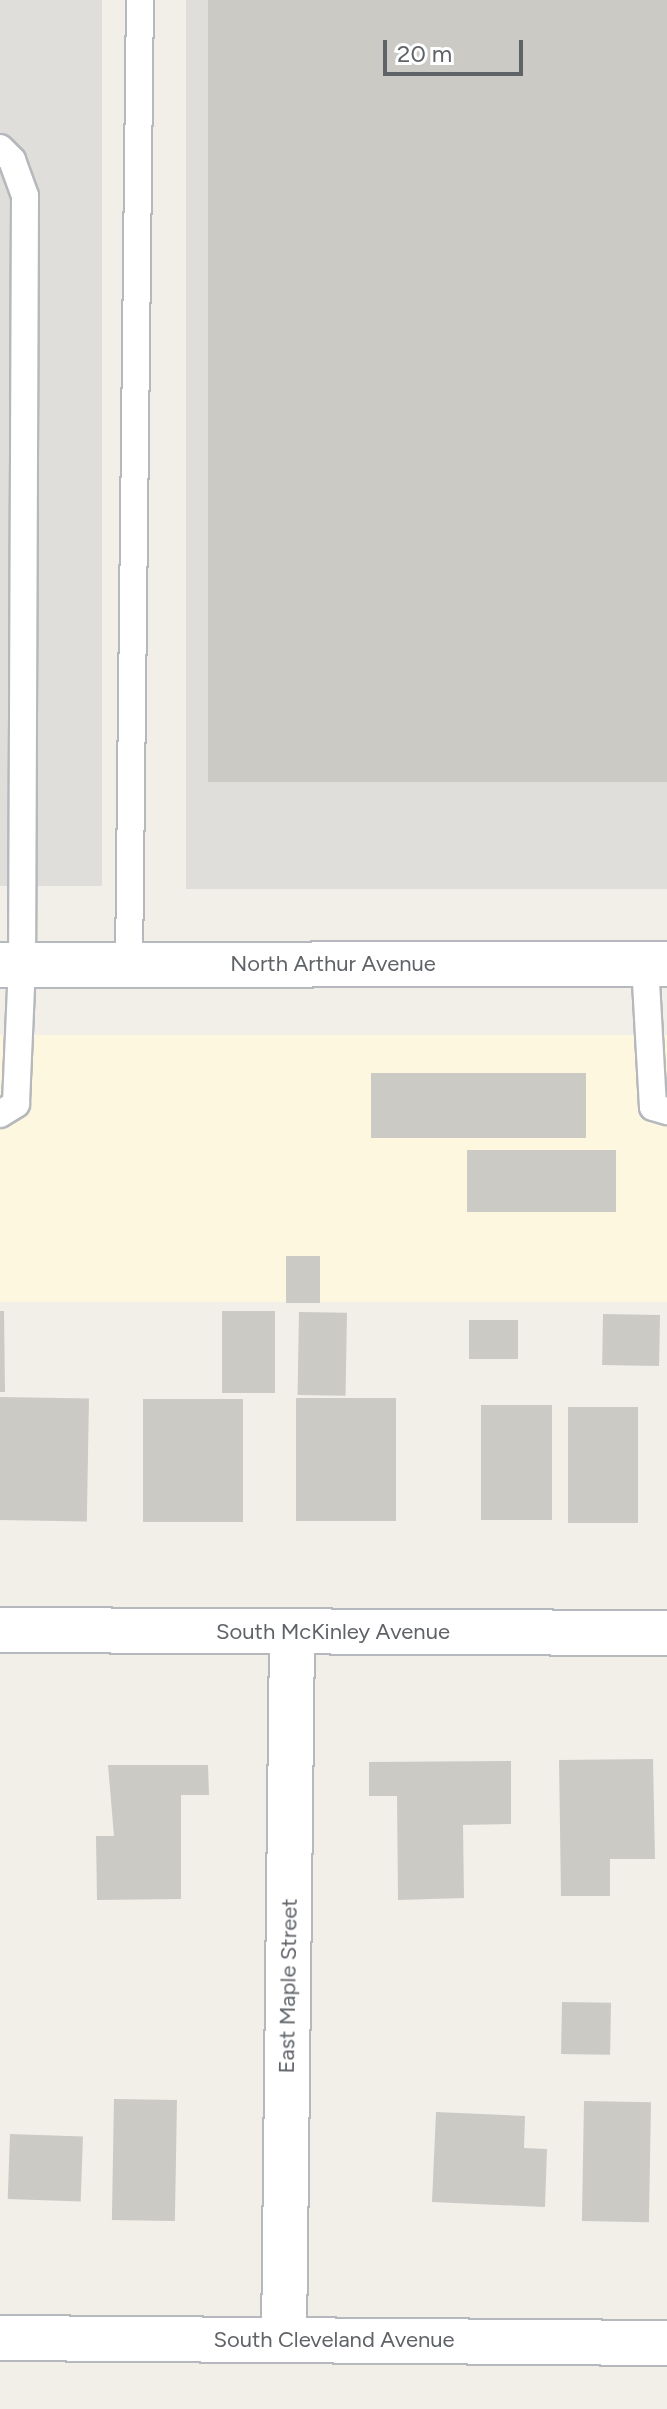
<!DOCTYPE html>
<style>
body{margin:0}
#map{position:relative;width:667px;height:2409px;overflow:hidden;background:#f1efe8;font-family:Figtree,sans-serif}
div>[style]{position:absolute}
.commercial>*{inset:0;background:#fef7e0;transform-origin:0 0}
.industrial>*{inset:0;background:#e0deda;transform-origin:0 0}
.building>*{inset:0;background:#cccac5;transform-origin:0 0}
.roads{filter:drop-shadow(2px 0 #b5b8bc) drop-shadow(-2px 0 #b5b8bc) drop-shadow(0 2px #b5b8bc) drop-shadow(0 -2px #b5b8bc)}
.lane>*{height:26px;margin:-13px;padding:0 13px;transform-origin:13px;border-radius:13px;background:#fff}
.street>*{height:44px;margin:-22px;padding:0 22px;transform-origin:22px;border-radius:22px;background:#fff}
.secondary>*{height:44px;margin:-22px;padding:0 22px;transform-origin:22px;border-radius:22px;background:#fff}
span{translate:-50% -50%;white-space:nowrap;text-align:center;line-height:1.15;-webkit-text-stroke:6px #fff;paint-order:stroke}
.street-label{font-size:22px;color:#5f6368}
.scale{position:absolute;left:383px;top:40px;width:140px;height:36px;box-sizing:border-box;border:4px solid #5f6368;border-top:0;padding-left:10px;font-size:24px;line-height:28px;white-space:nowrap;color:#5f6368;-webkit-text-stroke:6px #fff;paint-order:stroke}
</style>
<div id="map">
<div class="commercial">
<i style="left:0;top:1035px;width:667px;height:267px"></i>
</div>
<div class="industrial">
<i style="left:0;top:0;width:102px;height:886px"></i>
<i style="left:186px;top:0;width:481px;height:889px"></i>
</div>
<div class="building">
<i style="left:208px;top:0;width:459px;height:782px"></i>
<i style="left:371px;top:1073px;width:215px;height:65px"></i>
<i style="left:467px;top:1150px;width:149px;height:62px"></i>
<i style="left:286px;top:1256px;width:34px;height:47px"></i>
<i style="clip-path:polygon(0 1311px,4px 1311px,5px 1392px,0 1392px)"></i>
<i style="left:275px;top:1311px;width:82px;height:53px;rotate:90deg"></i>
<i style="left:299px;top:1312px;width:48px;height:83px;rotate:1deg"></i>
<i style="left:603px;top:1314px;width:57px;height:51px;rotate:1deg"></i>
<i style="left:518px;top:1320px;width:39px;height:49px;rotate:90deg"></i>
<i style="left:0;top:1397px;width:89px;height:123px;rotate:1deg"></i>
<i style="left:296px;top:1398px;width:100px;height:123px"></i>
<i style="left:143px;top:1399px;width:100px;height:123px"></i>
<i style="left:552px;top:1405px;width:115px;height:71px;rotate:90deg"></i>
<i style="left:568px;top:1407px;width:70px;height:116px"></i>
<i style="clip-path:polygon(653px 1759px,655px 1859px,610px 1859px,610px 1896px,561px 1896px,559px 1760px)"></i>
<i style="clip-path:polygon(511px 1761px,511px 1824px,463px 1825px,464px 1898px,398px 1900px,397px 1796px,369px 1796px,369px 1762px)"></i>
<i style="clip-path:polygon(108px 1765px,208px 1765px,209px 1795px,181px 1795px,181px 1899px,97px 1900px,96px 1836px,114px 1836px)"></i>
<i style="left:562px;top:2002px;width:49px;height:52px;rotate:1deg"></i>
<i style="left:114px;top:2099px;width:63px;height:121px;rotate:1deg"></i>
<i style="left:584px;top:2101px;width:67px;height:120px;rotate:1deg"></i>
<i style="clip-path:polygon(436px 2112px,525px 2116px,524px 2148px,547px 2149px,545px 2207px,432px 2202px)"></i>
<i style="left:10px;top:2134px;width:73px;height:65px;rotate:2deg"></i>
</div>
<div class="roads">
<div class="lane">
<i style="left:0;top:148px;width:17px;rotate:45deg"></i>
<i style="left:12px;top:160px;width:38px;rotate:70deg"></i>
<i style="left:25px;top:196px;width:769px;rotate:90.22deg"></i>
<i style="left:22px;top:965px;width:139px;rotate:92.5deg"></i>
<i style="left:16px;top:1104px;width:19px;rotate:148deg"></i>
<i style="left:129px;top:964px;width:964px;rotate:-89.35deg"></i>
<i style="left:645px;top:964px;width:143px;rotate:86.8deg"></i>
<i style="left:653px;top:1107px;width:15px;rotate:16deg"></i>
</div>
<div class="street">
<i style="left:0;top:1630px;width:667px;rotate:0.26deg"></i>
<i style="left:0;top:2338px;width:667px;rotate:0.43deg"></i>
<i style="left:284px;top:2340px;width:708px;rotate:-89.35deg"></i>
</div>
<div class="secondary">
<i style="left:0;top:965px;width:667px;rotate:-0.09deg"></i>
</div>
</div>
<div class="street-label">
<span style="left:333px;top:964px">North Arthur Avenue</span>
<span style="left:333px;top:1632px">South McKinley Avenue</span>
<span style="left:288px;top:1986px;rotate:-89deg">East Maple Street</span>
<span style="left:334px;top:2340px">South Cleveland Avenue</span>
</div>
<div class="scale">20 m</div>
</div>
